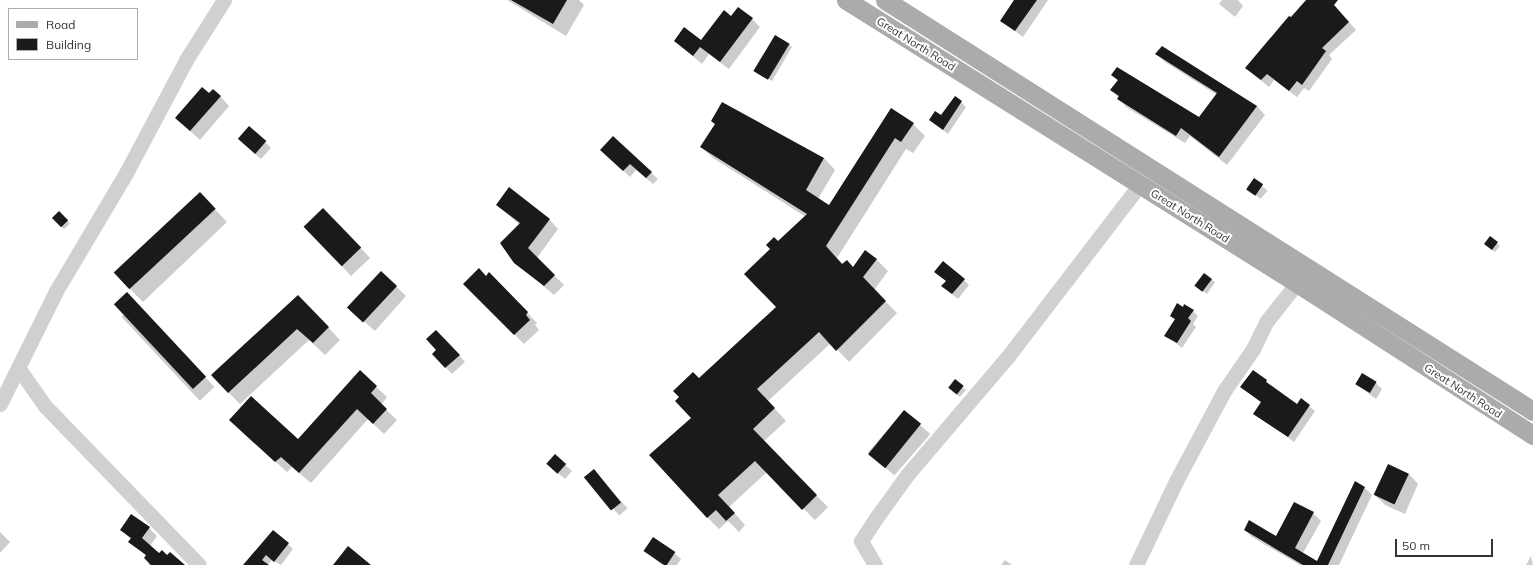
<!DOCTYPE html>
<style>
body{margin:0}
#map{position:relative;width:1533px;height:565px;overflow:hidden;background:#fff;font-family:Mulish,sans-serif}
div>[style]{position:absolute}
.shadow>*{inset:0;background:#0003;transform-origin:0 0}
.building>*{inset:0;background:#1a1a1a;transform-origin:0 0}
.minor>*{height:15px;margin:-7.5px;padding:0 7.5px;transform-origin:7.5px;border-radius:7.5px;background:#d0d0d0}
.major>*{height:19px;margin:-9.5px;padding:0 9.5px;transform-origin:9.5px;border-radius:9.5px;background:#ababab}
span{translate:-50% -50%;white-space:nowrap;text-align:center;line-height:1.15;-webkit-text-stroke:4px #fff;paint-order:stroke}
.street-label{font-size:11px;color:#333}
.legend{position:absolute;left:8px;top:8px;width:130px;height:52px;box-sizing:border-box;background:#fff;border:1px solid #adadad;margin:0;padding:5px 7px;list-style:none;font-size:12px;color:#333}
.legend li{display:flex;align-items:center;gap:8px;height:20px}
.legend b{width:20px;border:1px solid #adadad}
.scale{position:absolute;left:1395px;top:539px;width:98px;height:18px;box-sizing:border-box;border:2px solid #333;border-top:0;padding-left:5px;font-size:12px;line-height:14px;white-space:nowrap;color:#333;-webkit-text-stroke:3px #fff;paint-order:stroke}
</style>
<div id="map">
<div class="shadow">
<i style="clip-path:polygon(507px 0,579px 0,584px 5px,566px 36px)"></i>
<i style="clip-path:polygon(1016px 0,1048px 0,1023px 37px,1001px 21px)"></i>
<i style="clip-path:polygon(1222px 0,1238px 0,1243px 6px,1235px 17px,1219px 4px)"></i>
<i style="clip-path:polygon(1307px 0,1330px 0,1356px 30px,1329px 55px,1332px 59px,1309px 91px,1304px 88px,1297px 97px,1274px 80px,1269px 87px,1254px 75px)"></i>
<i style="clip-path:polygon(731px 17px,752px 19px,760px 27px,729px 69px,709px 54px,702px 64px,675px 41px,701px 41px)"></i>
<i style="clip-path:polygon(789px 44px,792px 47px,772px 81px,755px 70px)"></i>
<i style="clip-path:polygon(1162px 47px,1257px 106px,1265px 115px,1227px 165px,1190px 136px,1185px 143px,1126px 107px,1112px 90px,1118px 81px,1112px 75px,1199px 119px,1217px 95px,1165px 62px,1157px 54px)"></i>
<i style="clip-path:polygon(209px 94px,220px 96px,229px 106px,200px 140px,176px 118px)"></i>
<i style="clip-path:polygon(961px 102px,966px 107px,948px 134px,930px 120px,941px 117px)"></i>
<i style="clip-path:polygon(891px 110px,913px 124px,925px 136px,913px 153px,906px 149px,837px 258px,843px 264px,854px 268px,876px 259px,888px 271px,874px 290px,897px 313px,849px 362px,831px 343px,768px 401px,786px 421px,763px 442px,828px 507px,815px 520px,767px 472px,729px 507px,745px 525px,739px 532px,728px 521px,719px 529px,707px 517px,692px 418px,680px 397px,778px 307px,778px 242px,806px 217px,713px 158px,701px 147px,715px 125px,712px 121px,824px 158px,835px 170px,818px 199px,829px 206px)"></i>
<i style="clip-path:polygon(613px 137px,658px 179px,653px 184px,636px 170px,630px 177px,608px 156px)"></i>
<i style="clip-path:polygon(265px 142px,271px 148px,261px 159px,245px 145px)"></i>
<i style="left:1254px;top:179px;width:18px;height:11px;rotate:41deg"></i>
<i style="clip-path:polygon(497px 205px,549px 219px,558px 229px,537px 258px,564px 285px,554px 295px,515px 262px,520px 225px)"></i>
<i style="clip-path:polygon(212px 206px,227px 222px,143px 302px,130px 289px)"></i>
<i style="left:59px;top:212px;width:16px;height:8px;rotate:47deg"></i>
<i style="clip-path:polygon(333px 218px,370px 258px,351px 276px,305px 226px)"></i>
<i style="clip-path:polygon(1490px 237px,1500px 246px,1495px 252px,1488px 247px)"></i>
<i style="clip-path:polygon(381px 272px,406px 296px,375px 331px,359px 317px)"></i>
<i style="clip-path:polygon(1204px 274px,1215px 282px,1207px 294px,1199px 288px)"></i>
<i style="clip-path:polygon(486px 277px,499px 283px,537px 323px,535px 325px,539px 330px,524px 344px,464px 284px)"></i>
<i style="clip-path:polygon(964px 280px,969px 285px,958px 299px,948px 291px)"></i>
<i style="left:136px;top:303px;width:115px;height:20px;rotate:47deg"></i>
<i style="clip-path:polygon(310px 308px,340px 340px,325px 355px,309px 340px,240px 404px,228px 392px)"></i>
<i style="clip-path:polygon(1193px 311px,1198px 316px,1193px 324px,1196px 327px,1182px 348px,1166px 335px,1175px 320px,1171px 316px)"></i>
<i style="clip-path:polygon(443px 337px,465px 362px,452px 374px,433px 354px)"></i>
<i style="clip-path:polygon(360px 372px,387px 397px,381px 405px,397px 420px,384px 434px,368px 419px,311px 483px,292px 467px,287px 472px,241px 431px,298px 441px)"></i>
<i style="clip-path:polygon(955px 381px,966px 390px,960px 397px,952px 391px)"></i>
<i style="clip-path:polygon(1266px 381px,1298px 405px,1301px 400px,1315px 411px,1294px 442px,1255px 413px,1262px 403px,1242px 387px)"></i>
<i style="clip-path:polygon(1376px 383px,1382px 389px,1376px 399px,1356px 384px)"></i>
<i style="left:904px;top:411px;width:35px;height:55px;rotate:41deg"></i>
<i style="clip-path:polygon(555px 456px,572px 471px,565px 479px,554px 470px)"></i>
<i style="left:594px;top:471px;width:50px;height:11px;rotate:48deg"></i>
<i style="clip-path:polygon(1409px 474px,1418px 484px,1405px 514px,1385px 505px,1375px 495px)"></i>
<i style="clip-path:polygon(1365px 488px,1372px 495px,1339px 565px,1300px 565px,1252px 537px,1245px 530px,1277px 538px,1295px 504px,1313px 513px,1321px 521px,1303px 553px,1318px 562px)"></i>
<i style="clip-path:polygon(149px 528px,157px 536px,150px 546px,159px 554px,183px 565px,149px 565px,147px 556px,130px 542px,131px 539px,121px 530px)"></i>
<i style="clip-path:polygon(0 532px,10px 542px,0 553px)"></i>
<i style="clip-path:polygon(288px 544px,293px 549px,281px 565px,272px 560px,268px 565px,250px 565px,247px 562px)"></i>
<i style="clip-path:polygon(645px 551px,674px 553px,681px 559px,677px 565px,662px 565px)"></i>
<i style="clip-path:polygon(1531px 556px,1533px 565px,1526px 565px)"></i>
<i style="clip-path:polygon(1005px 560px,1012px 565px,1001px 565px)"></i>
</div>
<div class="building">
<i style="clip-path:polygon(511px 0,567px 0,553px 24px)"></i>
<i style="clip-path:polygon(1014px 0,1037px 0,1015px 31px,1000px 21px)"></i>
<i style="clip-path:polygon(1306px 0,1338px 0,1334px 5px,1349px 22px,1322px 48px,1326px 51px,1302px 85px,1297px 81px,1289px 91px,1267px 74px,1261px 80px,1245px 68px,1289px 16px,1291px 17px)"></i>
<i style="clip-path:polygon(738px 7px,753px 18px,720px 62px,700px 47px,693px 56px,674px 41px,684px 27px,701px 40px,724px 10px,731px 16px)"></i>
<i style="left:775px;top:35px;width:17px;height:42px;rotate:31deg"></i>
<i style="clip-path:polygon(1162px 46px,1257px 106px,1219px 157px,1181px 128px,1176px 136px,1117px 99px,1119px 96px,1110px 90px,1118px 80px,1111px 75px,1117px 67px,1199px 117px,1217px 93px,1155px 54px)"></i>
<i style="clip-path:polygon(202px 87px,209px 93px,213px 89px,221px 96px,190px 131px,175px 118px)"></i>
<i style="clip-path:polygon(955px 96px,962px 101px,943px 130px,929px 120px,935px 111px,941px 115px)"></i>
<i style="clip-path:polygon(722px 102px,824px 158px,806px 190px,829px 205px,891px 108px,914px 123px,901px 142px,895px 138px,826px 246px,842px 264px,847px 260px,853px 267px,865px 250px,877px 259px,863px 277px,886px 301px,836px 351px,819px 332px,757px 389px,775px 408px,753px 429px,817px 495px,802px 510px,755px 461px,718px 495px,735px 513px,726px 521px,716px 510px,707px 518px,649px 455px,691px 418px,675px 401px,679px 397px,673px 391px,693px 372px,699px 378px,776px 307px,744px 274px,770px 249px,766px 245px,774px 237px,778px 241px,807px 214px,700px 147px,715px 124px,711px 121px)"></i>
<i style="left:249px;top:126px;width:23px;height:17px;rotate:41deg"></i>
<i style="clip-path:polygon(613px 136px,652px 172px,646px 178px,630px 164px,623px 171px,600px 150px)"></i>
<i style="left:1254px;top:178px;width:11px;height:14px;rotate:34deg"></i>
<i style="clip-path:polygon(509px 187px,550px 219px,528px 248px,555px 275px,544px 286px,514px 263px,500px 243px,520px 223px,496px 205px)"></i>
<i style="left:200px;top:192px;width:23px;height:118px;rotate:47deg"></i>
<i style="left:323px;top:208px;width:55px;height:27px;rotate:46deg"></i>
<i style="left:59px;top:211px;width:13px;height:10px;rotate:45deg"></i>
<i style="left:1490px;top:236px;width:10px;height:10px;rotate:37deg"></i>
<i style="clip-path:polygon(943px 261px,965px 279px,952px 294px,941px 286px,946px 281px,934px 272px)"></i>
<i style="clip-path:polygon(479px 268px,486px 276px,489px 272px,528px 312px,526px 315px,530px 320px,514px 335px,463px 284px)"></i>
<i style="left:381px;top:271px;width:22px;height:50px;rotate:43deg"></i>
<i style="left:1204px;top:273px;width:10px;height:16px;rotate:37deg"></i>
<i style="left:127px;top:292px;width:116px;height:18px;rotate:47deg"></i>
<i style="clip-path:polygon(298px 295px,329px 327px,313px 343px,297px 329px,228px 393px,211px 375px)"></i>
<i style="clip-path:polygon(1177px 303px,1183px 307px,1184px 304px,1194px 310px,1188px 318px,1191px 321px,1177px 343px,1164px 336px,1175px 319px,1170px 316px)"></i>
<i style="clip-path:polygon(436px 330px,460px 355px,445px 368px,432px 354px,436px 350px,426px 339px)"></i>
<i style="clip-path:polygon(360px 370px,377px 386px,371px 393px,387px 409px,373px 424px,357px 409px,299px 473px,281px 457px,275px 462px,229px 420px,251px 396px,298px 439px)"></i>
<i style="clip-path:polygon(1253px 370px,1267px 380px,1266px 382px,1297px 404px,1301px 398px,1310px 405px,1288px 437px,1253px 414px,1261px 402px,1240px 387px)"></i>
<i style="left:1362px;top:373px;width:17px;height:13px;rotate:31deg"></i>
<i style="left:955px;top:379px;width:11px;height:11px;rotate:38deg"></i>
<i style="left:904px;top:410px;width:22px;height:57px;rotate:39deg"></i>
<i style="left:555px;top:454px;width:15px;height:13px;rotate:42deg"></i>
<i style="left:1388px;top:464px;width:23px;height:34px;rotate:25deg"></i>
<i style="left:594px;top:469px;width:43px;height:13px;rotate:51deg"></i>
<i style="clip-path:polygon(1355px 481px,1365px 487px,1328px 565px,1303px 565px,1244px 530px,1249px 520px,1276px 536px,1294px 502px,1314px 512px,1295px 548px,1317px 561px)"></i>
<i style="clip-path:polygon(131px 514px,150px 527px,142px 538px,159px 553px,162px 550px,167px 555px,170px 552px,185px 565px,151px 565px,144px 558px,146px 555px,128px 542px,131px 538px,120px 530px)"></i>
<i style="clip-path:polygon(273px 530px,289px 543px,274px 562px,266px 555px,262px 560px,269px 565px,243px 565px)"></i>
<i style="left:653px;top:537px;width:27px;height:17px;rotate:34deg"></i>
<i style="clip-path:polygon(348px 546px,371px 565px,333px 565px)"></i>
</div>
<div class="minor">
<i style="left:19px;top:369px;width:45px;rotate:54.9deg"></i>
<i style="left:45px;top:406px;width:221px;rotate:45.9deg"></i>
<i style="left:0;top:404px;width:126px;rotate:-63.6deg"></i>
<i style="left:56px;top:291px;width:137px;rotate:-59.3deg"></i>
<i style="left:126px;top:173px;width:128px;rotate:-62deg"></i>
<i style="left:186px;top:60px;width:71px;rotate:-57.7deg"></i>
<i style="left:875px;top:565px;width:28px;rotate:-120deg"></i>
<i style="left:861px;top:541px;width:27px;rotate:-57deg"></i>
<i style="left:876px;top:518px;width:53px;rotate:-54.2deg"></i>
<i style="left:907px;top:475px;width:157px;rotate:-49.6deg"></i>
<i style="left:1009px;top:355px;width:215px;rotate:-52.5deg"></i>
<i style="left:1136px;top:565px;width:93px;rotate:-64.5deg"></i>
<i style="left:1176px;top:481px;width:102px;rotate:-61.9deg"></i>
<i style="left:1224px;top:391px;width:51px;rotate:-55.4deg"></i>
<i style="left:1253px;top:349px;width:30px;rotate:-64deg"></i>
<i style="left:1266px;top:322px;width:50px;rotate:-51.5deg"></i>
</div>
<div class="major">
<i style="left:846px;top:0;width:532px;rotate:32.11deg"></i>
<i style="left:1297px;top:283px;width:281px;rotate:32.8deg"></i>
<i style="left:885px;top:0;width:767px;rotate:32.39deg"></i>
</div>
<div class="street-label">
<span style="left:916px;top:44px;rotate:32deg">Great North Road</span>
<span style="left:1190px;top:216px;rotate:32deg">Great North Road</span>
<span style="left:1463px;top:391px;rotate:33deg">Great North Road</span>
</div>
<ul class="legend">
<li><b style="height:5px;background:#ababab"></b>Road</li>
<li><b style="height:11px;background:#1a1a1a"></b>Building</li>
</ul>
<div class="scale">50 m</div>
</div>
